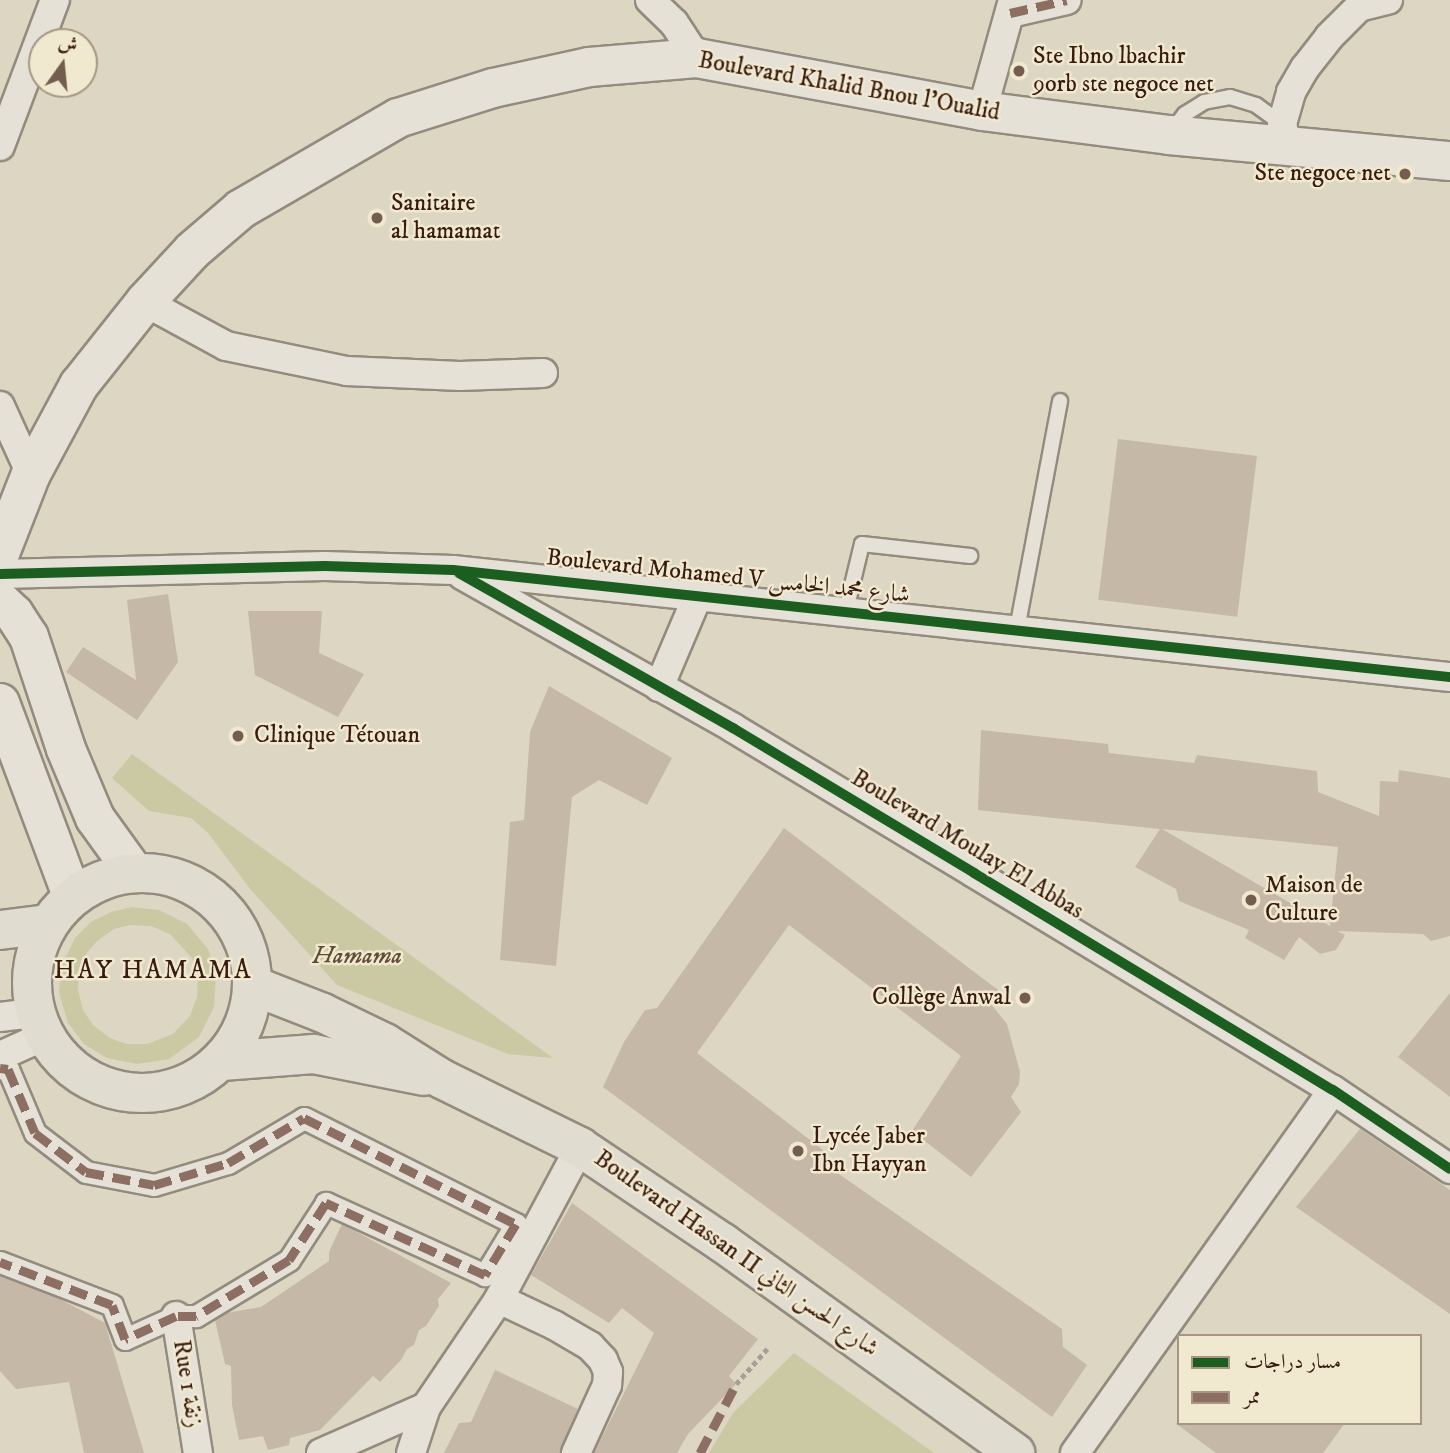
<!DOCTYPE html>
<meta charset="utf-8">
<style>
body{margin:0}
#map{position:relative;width:1450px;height:1453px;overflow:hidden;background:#ddd6c2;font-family:"IM FELL DW Pica",Amiri,serif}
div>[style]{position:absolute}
.green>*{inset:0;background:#cac9a4}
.building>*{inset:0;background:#c6b8a6;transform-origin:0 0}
.path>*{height:4.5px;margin-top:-2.25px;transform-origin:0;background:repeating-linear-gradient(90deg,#a59f97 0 5px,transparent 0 8.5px)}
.roads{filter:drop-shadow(2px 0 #938b7e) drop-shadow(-2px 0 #938b7e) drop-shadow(0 2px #938b7e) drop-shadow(0 -2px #938b7e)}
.service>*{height:14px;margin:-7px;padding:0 7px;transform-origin:7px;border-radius:7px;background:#e5e1d7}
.pedestrian>*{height:21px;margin:-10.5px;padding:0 10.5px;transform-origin:10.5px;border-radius:10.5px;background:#e5e1d7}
.minor>*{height:28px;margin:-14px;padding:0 14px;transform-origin:14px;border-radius:14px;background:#e5e1d7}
.secondary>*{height:38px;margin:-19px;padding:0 19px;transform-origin:19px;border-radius:19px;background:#e5e1d7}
.primary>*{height:38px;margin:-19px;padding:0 19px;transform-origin:19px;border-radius:19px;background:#e0dcd0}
.primary>.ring{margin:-19px;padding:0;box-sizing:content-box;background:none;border:38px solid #e0dcd0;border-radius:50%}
.quiet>*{height:9px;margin-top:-4.5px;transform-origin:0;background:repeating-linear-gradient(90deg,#8d6e63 0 18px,transparent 0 27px)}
.cycleway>*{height:10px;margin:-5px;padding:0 5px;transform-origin:5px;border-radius:5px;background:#1b5e20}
.dots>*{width:19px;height:19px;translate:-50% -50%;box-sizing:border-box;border:4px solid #f1e8d0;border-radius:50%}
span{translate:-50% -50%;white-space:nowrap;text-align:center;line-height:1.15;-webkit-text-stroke:5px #f1e8d0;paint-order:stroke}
.poi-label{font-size:24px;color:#381c0f}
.left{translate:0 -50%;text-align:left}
.right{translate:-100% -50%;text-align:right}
.street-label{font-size:24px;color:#381c0f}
.park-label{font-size:24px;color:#5f4d34;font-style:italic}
.neighbourhood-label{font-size:26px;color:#381c0f;letter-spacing:2px}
.legend{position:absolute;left:1177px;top:1334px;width:245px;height:91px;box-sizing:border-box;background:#f1e8d0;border:2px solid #a79683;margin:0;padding:9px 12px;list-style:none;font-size:21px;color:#381c0f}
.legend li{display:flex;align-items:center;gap:14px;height:35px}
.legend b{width:35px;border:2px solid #a79683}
.north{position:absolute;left:28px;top:28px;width:70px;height:70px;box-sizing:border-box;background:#f1e8d0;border:2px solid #a79683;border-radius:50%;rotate:15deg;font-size:19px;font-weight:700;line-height:28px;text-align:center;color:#381c0f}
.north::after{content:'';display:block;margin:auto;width:24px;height:32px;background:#725d4e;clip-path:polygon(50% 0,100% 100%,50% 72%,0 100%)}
</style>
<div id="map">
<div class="green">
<i style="clip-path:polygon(132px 754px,553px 1058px,508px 1054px,337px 985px,251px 890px,208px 833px,191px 818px,149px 811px,112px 778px)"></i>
<i style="clip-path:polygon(evenodd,132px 907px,159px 910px,187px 924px,208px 949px,216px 974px,214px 1007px,199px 1037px,169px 1059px,137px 1064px,107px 1058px,84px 1044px,68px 1023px,59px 993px,61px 967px,75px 938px,91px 922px,111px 912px,132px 907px,130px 925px,151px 926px,170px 934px,192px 958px,198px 976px,197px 997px,190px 1016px,173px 1034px,147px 1044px,126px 1044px,110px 1038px,93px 1025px,83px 1010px,78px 990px,79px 973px,86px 954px,97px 941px,114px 929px,130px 925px)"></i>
<i style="clip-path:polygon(794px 1353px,934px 1453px,709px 1453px,733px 1413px)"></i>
</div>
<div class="building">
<i style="left:1118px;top:439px;width:140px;height:162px;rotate:7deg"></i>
<i style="clip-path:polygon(168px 594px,178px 662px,137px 720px,66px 672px,83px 647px,136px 680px,127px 600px)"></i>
<i style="clip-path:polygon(248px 611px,322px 611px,319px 653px,364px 674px,338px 717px,255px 675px)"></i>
<i style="clip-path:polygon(549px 686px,672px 758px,647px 805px,599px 780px,572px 797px,556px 966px,500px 960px,510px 822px,524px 820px,530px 732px)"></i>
<i style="clip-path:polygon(evenodd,981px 730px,1108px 744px,1109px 753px,1194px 763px,1197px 755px,1317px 771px,1318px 792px,1379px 816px,1380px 781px,1398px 782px,1399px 770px,1450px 778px,1450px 936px,1431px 941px,1423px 934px,1337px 931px,1345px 935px,1336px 950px,1320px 954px,1299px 937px,1284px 960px,1245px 938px,1249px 930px,1179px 901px,1176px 889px,1135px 867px,1160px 829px,978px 810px,981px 730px,1162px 829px,1338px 847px,1330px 926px,1162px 829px)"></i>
<i style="clip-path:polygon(784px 828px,998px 990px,990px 1003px,1007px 1024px,1020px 1072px,1019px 1084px,1011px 1097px,1021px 1112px,971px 1177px,912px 1131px,961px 1056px,789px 925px,697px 1053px,823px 1150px,823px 1163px,1062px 1329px,1063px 1347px,1087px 1365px,1052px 1417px,603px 1087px,624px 1042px,645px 1010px,657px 1008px)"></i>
<i style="clip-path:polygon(1450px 993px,1450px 1097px,1398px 1057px)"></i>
<i style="clip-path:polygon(1360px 1129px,1450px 1190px,1450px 1314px,1296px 1207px)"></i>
<i style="clip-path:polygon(572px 1203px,758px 1339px,729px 1376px,736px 1384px,688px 1434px,677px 1453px,594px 1453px,654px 1333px,622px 1308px,609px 1323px,531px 1275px)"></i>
<i style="clip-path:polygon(342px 1224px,451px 1283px,438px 1299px,439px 1306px,426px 1326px,419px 1330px,414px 1345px,407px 1349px,401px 1360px,380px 1382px,373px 1376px,320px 1430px,290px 1438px,289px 1445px,268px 1450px,263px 1436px,239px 1440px,232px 1405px,231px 1366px,225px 1364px,215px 1320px,226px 1313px,261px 1307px,329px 1261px,329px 1252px)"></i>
<i style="clip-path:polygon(0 1276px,58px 1298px,105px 1323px,144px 1453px,84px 1453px,69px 1382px,16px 1389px,0 1371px)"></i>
<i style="clip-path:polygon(495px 1370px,578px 1409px,560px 1453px,444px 1453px,459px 1423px,471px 1422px)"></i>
<i style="clip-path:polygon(1175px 1423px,1345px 1423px,1323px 1453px,1216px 1453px)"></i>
</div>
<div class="path">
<i style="left:736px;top:1384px;width:47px;rotate:-48.5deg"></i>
</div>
<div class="roads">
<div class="service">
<i style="left:1172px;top:131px;width:21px;rotate:-53deg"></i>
<i style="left:1185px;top:114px;width:22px;rotate:-32deg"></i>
<i style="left:1204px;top:102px;width:26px;rotate:-11deg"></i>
<i style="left:1230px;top:97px;width:27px;rotate:17deg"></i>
<i style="left:1256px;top:105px;width:32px;rotate:36deg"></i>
<i style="left:846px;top:610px;width:68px;rotate:-76.4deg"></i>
<i style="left:862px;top:544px;width:109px;rotate:6.3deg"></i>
<i style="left:1017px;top:629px;width:232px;rotate:-79.3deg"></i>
</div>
<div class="pedestrian">
<i style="left:0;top:1068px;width:8px;rotate:7deg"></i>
<i style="left:8px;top:1069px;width:69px;rotate:67.1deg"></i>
<i style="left:35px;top:1133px;width:64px;rotate:37.4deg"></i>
<i style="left:86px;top:1172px;width:69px;rotate:10.8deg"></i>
<i style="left:154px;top:1185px;width:77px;rotate:-16.6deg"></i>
<i style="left:228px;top:1163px;width:88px;rotate:-30.6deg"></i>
<i style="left:304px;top:1118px;width:237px;rotate:26.6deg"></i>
<i style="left:516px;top:1224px;width:60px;rotate:121.3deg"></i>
<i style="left:485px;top:1275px;width:175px;rotate:-155.6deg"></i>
<i style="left:326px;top:1203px;width:68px;rotate:123deg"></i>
<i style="left:289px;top:1260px;width:109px;rotate:148.9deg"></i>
<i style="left:196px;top:1316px;width:20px;rotate:180deg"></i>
<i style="left:176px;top:1316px;width:56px;rotate:155.7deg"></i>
<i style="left:125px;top:1339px;width:36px;rotate:-111deg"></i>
<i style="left:112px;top:1305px;width:120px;rotate:-159deg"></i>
</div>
<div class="minor">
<i style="left:650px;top:0;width:33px;rotate:44deg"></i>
<i style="left:674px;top:23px;width:42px;rotate:56.7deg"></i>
<i style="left:1010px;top:13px;width:58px;rotate:-12.8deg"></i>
<i style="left:982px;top:111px;width:115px;rotate:-74.4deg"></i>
<i style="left:0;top:146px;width:156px;rotate:-69.4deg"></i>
<i style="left:1287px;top:147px;width:24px;rotate:-102deg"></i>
<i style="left:1282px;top:124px;width:33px;rotate:-74deg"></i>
<i style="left:1291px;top:92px;width:28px;rotate:-60deg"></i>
<i style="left:1305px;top:68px;width:39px;rotate:-52deg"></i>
<i style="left:1329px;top:37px;width:42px;rotate:-45deg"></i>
<i style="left:1359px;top:7px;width:30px;rotate:-14deg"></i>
<i style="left:145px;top:302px;width:92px;rotate:28.5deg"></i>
<i style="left:226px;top:346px;width:124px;rotate:11.7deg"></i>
<i style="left:347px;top:371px;width:113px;rotate:2.5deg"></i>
<i style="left:460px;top:376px;width:83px;rotate:-2.1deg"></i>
<i style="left:0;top:406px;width:75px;rotate:65.5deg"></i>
<i style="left:0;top:574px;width:325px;rotate:-1.4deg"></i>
<i style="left:325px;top:566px;width:128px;rotate:1.8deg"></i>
<i style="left:453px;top:570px;width:1003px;rotate:6.13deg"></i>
<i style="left:462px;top:575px;width:311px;rotate:29.4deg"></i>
<i style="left:733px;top:728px;width:281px;rotate:31deg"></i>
<i style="left:974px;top:873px;width:419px;rotate:31.2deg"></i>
<i style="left:1333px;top:1090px;width:141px;rotate:34deg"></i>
<i style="left:659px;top:687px;width:100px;rotate:-67deg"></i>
<i style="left:0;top:1017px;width:35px;rotate:-7deg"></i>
<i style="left:0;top:1056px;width:48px;rotate:-24.4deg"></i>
<i style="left:499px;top:1299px;width:61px;rotate:25.3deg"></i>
<i style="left:554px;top:1325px;width:42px;rotate:30.3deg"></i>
<i style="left:590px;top:1346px;width:19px;rotate:47deg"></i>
<i style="left:603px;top:1360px;width:13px;rotate:67deg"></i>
<i style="left:608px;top:1372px;width:13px;rotate:94deg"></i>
<i style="left:607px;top:1385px;width:75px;rotate:114.5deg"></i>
<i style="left:176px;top:1316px;width:139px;rotate:80.9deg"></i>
<i style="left:321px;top:1453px;width:115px;rotate:-23.7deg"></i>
<i style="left:411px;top:1453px;width:48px;rotate:-71.9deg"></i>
<i style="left:426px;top:1407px;width:130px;rotate:-55.9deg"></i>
<i style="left:499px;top:1299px;width:172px;rotate:-61.9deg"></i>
<i style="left:1075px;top:1453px;width:445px;rotate:-54.6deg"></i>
</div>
<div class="secondary">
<i style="left:0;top:553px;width:85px;rotate:-68.6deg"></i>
<i style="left:31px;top:474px;width:101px;rotate:-61.7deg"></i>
<i style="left:79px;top:385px;width:106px;rotate:-51.5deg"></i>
<i style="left:145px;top:302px;width:69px;rotate:-47.3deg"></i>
<i style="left:192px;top:251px;width:65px;rotate:-40.6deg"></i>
<i style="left:241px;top:209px;width:181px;rotate:-30.1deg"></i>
<i style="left:398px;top:118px;width:100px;rotate:-17.5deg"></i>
<i style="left:493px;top:88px;width:98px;rotate:-12.3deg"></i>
<i style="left:589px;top:67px;width:108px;rotate:-4.8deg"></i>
<i style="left:697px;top:58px;width:290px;rotate:10.5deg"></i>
<i style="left:982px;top:111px;width:189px;rotate:7.3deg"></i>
<i style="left:1169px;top:135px;width:282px;rotate:5.3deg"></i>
<i style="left:0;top:601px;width:19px;rotate:43deg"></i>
<i style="left:14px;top:614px;width:27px;rotate:57deg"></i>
<i style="left:29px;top:637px;width:118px;rotate:71.7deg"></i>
<i style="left:66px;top:749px;width:75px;rotate:67.2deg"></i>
<i style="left:95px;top:818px;width:67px;rotate:54.2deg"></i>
<i style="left:0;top:703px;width:206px;rotate:69.5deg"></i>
</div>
<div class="primary">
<i class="ring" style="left:32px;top:873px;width:182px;height:182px"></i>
<i style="left:0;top:930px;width:48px;rotate:-7.1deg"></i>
<i style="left:254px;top:986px;width:74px;rotate:21.4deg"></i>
<i style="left:323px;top:1013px;width:69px;rotate:25.8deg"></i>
<i style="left:385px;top:1043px;width:67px;rotate:32.3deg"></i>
<i style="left:442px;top:1079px;width:154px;rotate:26.2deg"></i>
<i style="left:580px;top:1147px;width:172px;rotate:33.9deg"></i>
<i style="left:723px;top:1243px;width:360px;rotate:35.7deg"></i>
<i style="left:222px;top:1061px;width:92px;rotate:-4.4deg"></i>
<i style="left:314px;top:1054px;width:112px;rotate:11.3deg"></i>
</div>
</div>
<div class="quiet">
<i style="left:1010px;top:13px;width:58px;rotate:-12.8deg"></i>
<i style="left:0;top:1068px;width:8px;rotate:7deg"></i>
<i style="left:8px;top:1069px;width:69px;rotate:67.1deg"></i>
<i style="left:35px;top:1133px;width:64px;rotate:37.4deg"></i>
<i style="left:86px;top:1172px;width:69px;rotate:10.8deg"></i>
<i style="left:154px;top:1185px;width:77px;rotate:-16.6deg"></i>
<i style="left:228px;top:1163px;width:88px;rotate:-30.6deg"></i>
<i style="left:304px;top:1118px;width:237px;rotate:26.6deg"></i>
<i style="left:516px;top:1224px;width:60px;rotate:121.3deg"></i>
<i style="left:485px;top:1275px;width:175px;rotate:-155.6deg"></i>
<i style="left:326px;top:1203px;width:68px;rotate:123deg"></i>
<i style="left:289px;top:1260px;width:109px;rotate:148.9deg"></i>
<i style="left:196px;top:1316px;width:20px;rotate:180deg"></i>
<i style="left:176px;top:1316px;width:56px;rotate:155.7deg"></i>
<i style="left:125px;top:1339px;width:36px;rotate:-111deg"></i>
<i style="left:112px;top:1305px;width:120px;rotate:-159deg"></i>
<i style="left:700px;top:1453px;width:78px;rotate:-62.4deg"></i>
</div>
<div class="cycleway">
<i style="left:459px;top:573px;width:315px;rotate:29.5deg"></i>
<i style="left:733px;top:728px;width:281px;rotate:31deg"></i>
<i style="left:974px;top:873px;width:419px;rotate:31.2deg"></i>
<i style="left:1333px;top:1090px;width:141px;rotate:34deg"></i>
<i style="left:0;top:574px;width:325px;rotate:-1.4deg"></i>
<i style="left:325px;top:566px;width:128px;rotate:1.8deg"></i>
<i style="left:453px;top:570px;width:1003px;rotate:6.13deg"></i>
</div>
<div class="dots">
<i style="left:1019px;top:71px;background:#725d4e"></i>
<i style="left:1405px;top:174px;background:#725d4e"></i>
<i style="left:377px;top:218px;background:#725d4e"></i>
<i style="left:238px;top:736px;background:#725d4e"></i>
<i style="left:1251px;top:900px;background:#725d4e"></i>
<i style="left:1025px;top:998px;background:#725d4e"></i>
<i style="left:798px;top:1151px;background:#725d4e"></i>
</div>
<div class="poi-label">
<span class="left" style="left:1033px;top:71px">Ste Ibno lbachir<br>9orb ste negoce net</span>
<span class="right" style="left:1391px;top:174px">Ste negoce net</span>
<span class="left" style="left:391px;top:218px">Sanitaire<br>al hamamat</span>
<span class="left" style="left:254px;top:736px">Clinique Tétouan</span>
<span class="left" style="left:1265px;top:900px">Maison de<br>Culture</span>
<span class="right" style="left:1011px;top:998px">Collège Anwal</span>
<span class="left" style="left:812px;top:1151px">Lycée Jaber<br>Ibn Hayyan</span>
</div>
<div class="street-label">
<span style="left:849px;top:87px;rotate:10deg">Boulevard Khalid Bnou l'Oualid</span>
<span style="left:728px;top:577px;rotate:6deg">Boulevard Mohamed V شارع محمد الخامس</span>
<span style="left:967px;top:845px;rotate:31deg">Boulevard Moulay El Abbas</span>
<span style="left:736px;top:1254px;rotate:35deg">Boulevard Hassan II شارع الحسن الثاني</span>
<span style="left:187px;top:1384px;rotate:81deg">Rue 1 زنقة</span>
</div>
<div class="park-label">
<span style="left:357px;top:957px">Hamama</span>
</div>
<div class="neighbourhood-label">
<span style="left:153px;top:971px">HAY HAMAMA</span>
</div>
<ul class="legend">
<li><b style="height:9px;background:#1b5e20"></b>مسار دراجات</li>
<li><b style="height:9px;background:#8d6e63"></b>ممر</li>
</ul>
<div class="north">ش</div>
</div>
